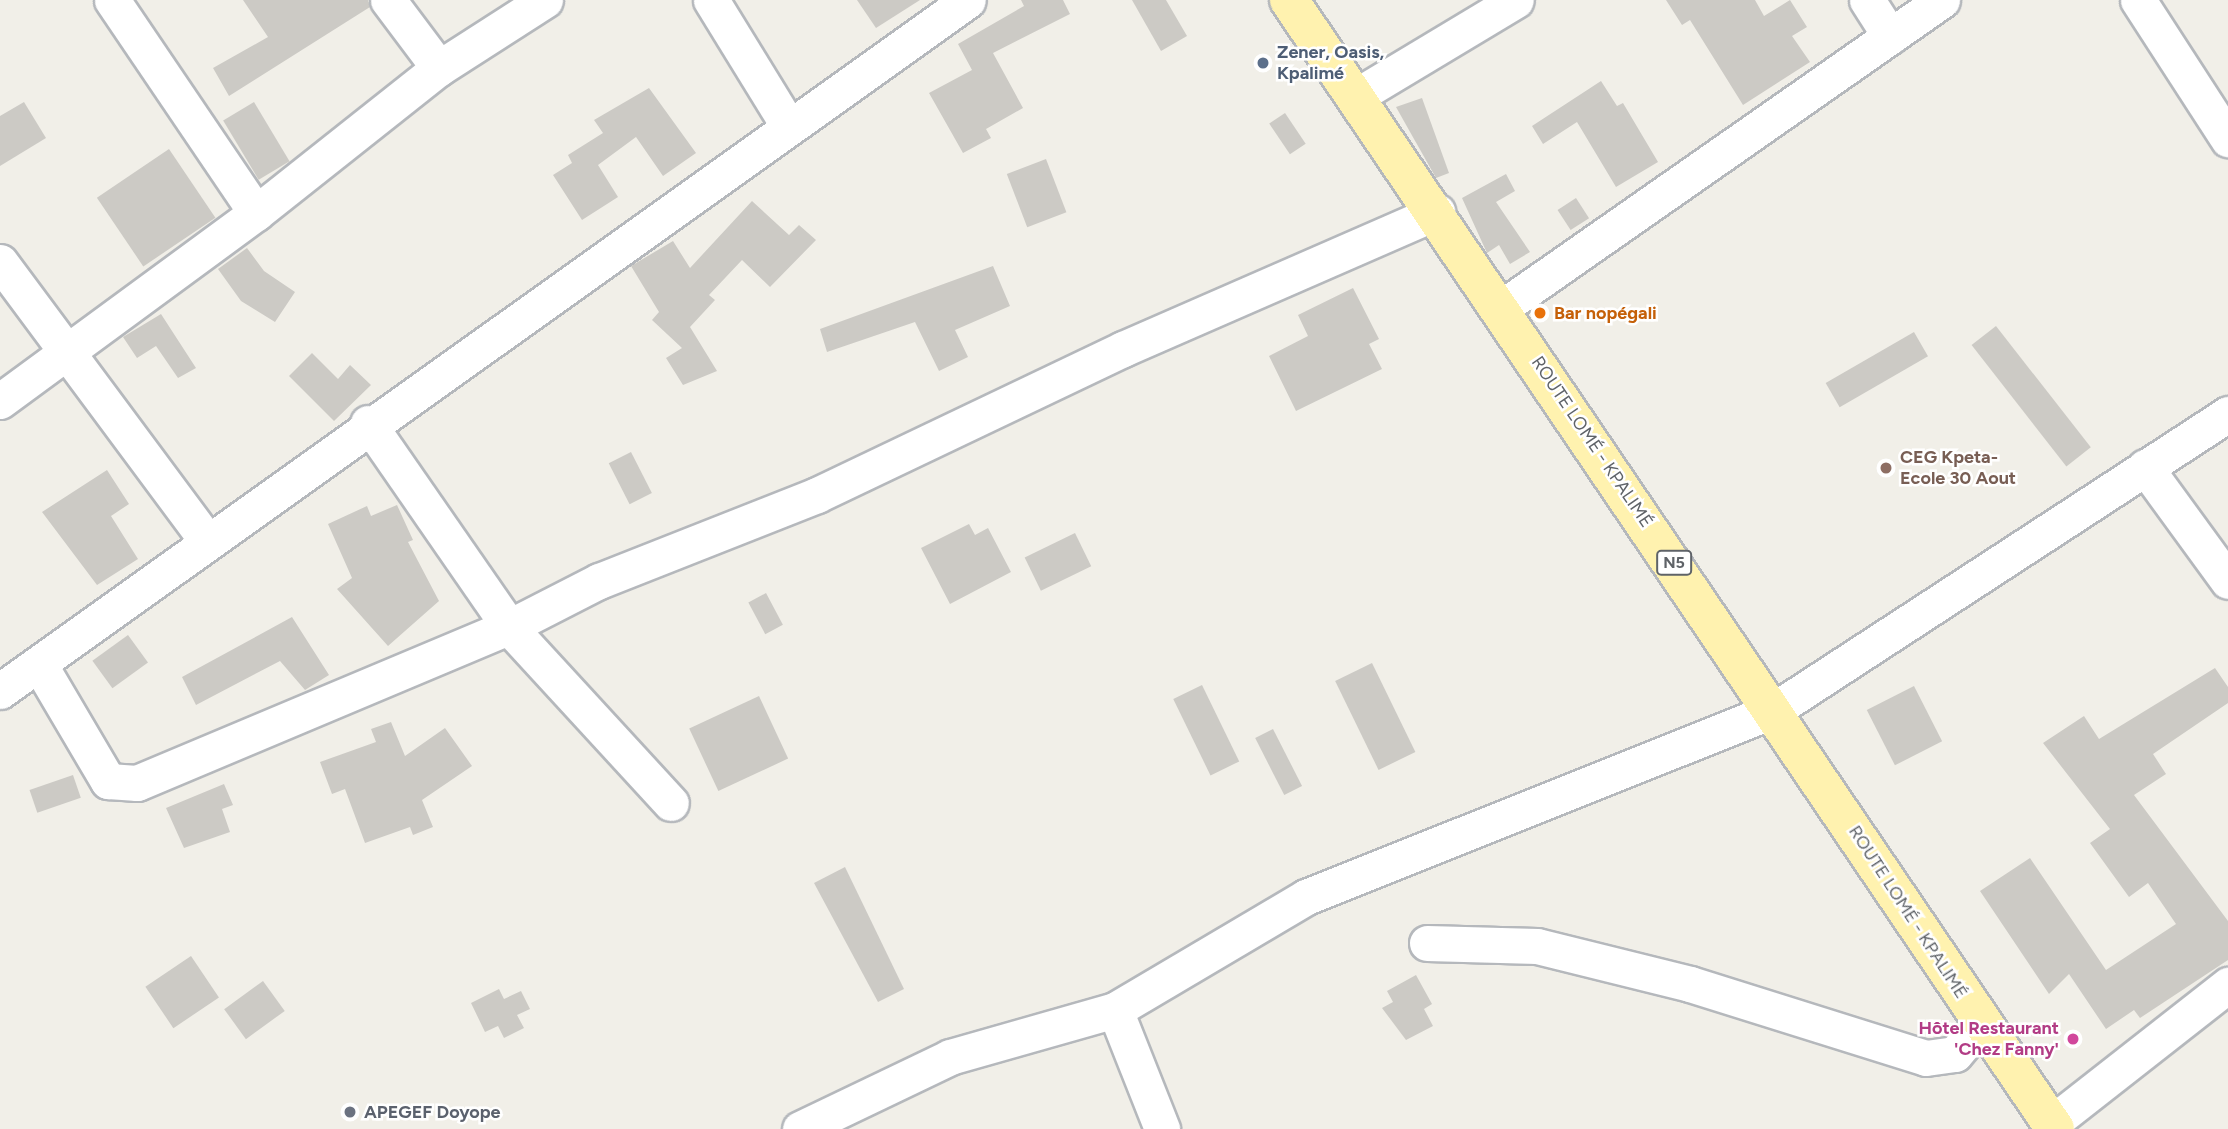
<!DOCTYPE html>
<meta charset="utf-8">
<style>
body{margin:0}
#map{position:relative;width:2228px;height:1129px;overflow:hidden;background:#f1efe8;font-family:Figtree,sans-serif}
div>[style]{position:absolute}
.building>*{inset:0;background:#cccac5;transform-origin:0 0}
.roads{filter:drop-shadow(2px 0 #b5b8bc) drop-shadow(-2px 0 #b5b8bc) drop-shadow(0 2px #b5b8bc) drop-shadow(0 -2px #b5b8bc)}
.minor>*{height:35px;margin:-17.5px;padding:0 17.5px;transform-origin:17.5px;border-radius:17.5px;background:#fff}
.major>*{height:38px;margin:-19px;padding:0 19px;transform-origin:19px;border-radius:19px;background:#fff2af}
.dots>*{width:19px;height:19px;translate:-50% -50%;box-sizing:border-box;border:4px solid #fff;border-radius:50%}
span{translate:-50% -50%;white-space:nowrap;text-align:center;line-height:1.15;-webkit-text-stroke:5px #fff;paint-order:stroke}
.shield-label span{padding:2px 5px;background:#fff;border:2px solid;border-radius:5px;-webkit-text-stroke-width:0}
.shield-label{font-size:16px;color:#5f6368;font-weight:700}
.service-label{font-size:18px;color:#4e5e75;font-weight:700}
.left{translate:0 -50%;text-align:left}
.food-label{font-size:18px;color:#c56008;font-weight:700}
.street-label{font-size:18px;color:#5f6368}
.education-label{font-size:18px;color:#785e54;font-weight:700}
.hotel-label{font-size:18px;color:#b23c85;font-weight:700}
.right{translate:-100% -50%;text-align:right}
.worship-label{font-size:18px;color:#5b616d;font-weight:700}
</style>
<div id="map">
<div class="building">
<i style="clip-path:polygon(243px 0,368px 0,370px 7px,229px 96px,213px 68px,268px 37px)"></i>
<i style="clip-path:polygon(857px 0,920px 0,876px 28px)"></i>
<i style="clip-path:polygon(1021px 0,1063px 0,1070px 14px,993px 53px,1023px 108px,986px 129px,991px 138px,963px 153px,929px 93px,972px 70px,958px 44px,1024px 6px)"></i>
<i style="clip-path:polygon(1132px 0,1166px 0,1187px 36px,1161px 51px)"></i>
<i style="clip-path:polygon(1666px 0,1755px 0,1764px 16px,1790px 0,1807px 27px,1792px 36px,1810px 62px,1743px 105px,1690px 20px,1682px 25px)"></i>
<i style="clip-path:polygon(1601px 81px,1617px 106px,1623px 103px,1658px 162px,1616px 187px,1577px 122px,1543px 144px,1532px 126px)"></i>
<i style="clip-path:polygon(649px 88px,696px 153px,663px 176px,636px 137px,598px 165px,618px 197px,582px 220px,553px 175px,572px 163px,568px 155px,603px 133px,594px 120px)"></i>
<i style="clip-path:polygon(1422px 98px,1449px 173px,1436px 178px,1396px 107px)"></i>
<i style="clip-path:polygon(24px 102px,46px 138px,0 166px,0 116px)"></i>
<i style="left:254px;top:102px;width:69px;height:36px;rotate:59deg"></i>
<i style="left:1285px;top:113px;width:37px;height:19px;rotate:56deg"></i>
<i style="left:169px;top:149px;width:83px;height:87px;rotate:56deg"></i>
<i style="left:1046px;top:159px;width:57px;height:42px;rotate:69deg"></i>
<i style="clip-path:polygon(1506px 174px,1515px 191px,1496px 202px,1530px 252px,1510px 264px,1499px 245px,1487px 253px,1462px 198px)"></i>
<i style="left:1576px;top:198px;width:24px;height:22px;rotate:57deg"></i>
<i style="clip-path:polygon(752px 201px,789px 235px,799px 225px,816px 240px,770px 287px,742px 260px,709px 295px,715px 300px,690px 327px,717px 371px,683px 385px,666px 358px,682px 348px,652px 320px,659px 312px,631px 266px,673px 241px,690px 268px)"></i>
<i style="clip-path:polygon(247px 248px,264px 271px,295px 292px,275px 322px,241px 301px,218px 269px)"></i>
<i style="clip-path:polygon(993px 266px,1010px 306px,955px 330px,968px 357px,939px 371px,915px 322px,827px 352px,820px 329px)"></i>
<i style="clip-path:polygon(1353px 288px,1379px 339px,1369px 344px,1382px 369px,1296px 411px,1269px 356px,1308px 336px,1298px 315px)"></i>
<i style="clip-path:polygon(161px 314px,196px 368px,178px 378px,156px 346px,137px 358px,123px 337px)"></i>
<i style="left:1996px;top:326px;width:154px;height:31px;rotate:52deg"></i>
<i style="left:1914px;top:332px;width:28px;height:102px;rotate:60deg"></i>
<i style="clip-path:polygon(312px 353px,338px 379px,350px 365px,371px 385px,334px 421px,289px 376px)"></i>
<i style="left:631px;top:452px;width:46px;height:25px;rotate:63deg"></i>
<i style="clip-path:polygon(107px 470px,129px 504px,111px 516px,138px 559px,97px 585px,42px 512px)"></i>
<i style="clip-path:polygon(397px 505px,413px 540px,408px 542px,439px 601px,388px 646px,337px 589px,352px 578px,328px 524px,367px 506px,371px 516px)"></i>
<i style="clip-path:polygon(969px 524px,975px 535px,988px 528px,1011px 572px,950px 604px,921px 548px)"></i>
<i style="left:1075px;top:533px;width:37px;height:56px;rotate:64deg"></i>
<i style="left:766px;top:593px;width:36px;height:20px;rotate:62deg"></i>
<i style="clip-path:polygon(292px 617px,329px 675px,305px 690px,280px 661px,196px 705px,182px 677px)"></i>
<i style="left:128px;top:635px;width:34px;height:44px;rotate:54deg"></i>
<i style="left:1372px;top:663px;width:99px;height:41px;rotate:64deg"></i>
<i style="clip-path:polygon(2215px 668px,2228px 687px,2228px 703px,2153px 754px,2166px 774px,2134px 795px,2228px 921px,2228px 960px,2140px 1018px,2134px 1010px,2106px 1029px,2069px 974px,2049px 994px,1980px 891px,2030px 858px,2106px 970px,2176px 924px,2148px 883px,2129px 897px,2090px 843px,2110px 829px,2043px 743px,2084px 716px,2099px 739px)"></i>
<i style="left:1202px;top:685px;width:85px;height:32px;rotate:64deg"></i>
<i style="left:1914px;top:686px;width:62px;height:53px;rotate:63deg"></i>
<i style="left:759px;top:696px;width:69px;height:77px;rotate:65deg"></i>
<i style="clip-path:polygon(391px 722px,405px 756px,445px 728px,472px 766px,422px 800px,433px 827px,413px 835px,410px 827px,365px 843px,345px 789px,332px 794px,320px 762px,376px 742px,371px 729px)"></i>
<i style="left:1273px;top:729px;width:64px;height:20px;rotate:63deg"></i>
<i style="left:73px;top:775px;width:24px;height:46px;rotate:71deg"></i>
<i style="clip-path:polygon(224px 784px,233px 805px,222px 809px,230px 832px,184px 848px,166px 808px)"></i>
<i style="clip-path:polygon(845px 867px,904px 989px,878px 1002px,814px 883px)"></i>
<i style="left:191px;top:956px;width:50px;height:55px;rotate:56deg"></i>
<i style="clip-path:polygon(1416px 975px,1432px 1004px,1424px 1009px,1433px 1026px,1406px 1040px,1382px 1008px,1393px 1002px,1387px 991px)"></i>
<i style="left:263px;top:981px;width:37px;height:48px;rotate:54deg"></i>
<i style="clip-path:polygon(499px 989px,504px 999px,521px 991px,530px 1009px,517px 1015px,524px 1028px,504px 1038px,498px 1026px,485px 1032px,471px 1003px)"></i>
</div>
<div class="roads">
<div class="minor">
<i style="left:112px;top:0;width:257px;rotate:55.9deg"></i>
<i style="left:388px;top:0;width:85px;rotate:53.1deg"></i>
<i style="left:711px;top:0;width:147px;rotate:58.4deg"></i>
<i style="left:1867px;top:0;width:43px;rotate:57.4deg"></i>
<i style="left:2138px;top:0;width:166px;rotate:57.1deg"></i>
<i style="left:1358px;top:95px;width:184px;rotate:-31deg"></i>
<i style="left:0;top:262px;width:345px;rotate:53.4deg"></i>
<i style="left:1501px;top:308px;width:538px;rotate:-34.93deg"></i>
<i style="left:0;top:401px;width:318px;rotate:-36.3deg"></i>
<i style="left:256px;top:213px;width:233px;rotate:-38.4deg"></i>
<i style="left:439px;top:68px;width:126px;rotate:-32.7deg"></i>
<i style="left:368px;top:423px;width:248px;rotate:55.3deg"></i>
<i style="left:509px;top:627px;width:239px;rotate:47.4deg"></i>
<i style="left:2145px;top:467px;width:141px;rotate:53.9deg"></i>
<i style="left:39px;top:664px;width:136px;rotate:59.5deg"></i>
<i style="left:108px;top:781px;width:29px;rotate:4deg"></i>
<i style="left:137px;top:783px;width:403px;rotate:-22.8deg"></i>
<i style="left:509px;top:627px;width:101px;rotate:-27.1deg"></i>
<i style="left:599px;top:581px;width:234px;rotate:-21.5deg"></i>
<i style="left:817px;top:495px;width:339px;rotate:-25.5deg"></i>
<i style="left:1123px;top:349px;width:343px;rotate:-23.6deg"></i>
<i style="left:0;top:691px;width:1189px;rotate:-35.52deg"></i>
<i style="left:1427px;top:943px;width:110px;rotate:1.6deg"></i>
<i style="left:1537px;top:946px;width:158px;rotate:13.9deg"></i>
<i style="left:1690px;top:984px;width:247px;rotate:17.4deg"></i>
<i style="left:1926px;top:1058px;width:29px;rotate:-8deg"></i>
<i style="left:1955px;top:1054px;width:40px;rotate:-50deg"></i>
<i style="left:1115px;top:1010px;width:128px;rotate:68.4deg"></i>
<i style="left:2052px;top:1123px;width:224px;rotate:-38.1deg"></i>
<i style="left:800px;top:1129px;width:166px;rotate:-25.6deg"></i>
<i style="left:950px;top:1057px;width:172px;rotate:-15.9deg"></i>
<i style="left:1115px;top:1010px;width:222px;rotate:-30.6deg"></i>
<i style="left:1306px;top:897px;width:504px;rotate:-21.78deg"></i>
<i style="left:1774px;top:710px;width:542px;rotate:-33.1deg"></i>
</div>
<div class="major">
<i style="left:1289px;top:0;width:1364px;rotate:55.84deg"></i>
</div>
</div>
<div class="dots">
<i style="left:1263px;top:63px;background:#5c6f8a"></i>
<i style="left:1540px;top:313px;background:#e8710a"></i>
<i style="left:1886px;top:468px;background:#8d6e63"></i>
<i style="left:2073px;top:1039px;background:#d1479c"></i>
<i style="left:350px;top:1112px;background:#6b7280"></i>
</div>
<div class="shield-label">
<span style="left:1674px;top:563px">N5</span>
</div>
<div class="service-label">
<span class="left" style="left:1277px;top:63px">Zener, Oasis,<br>Kpalimé</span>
</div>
<div class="food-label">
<span class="left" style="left:1554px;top:313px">Bar nopégali</span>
</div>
<div class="street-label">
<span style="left:1592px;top:442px;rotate:56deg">ROUTE LOMÉ - KPALIMÉ</span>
<span style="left:1908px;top:912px;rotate:57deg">ROUTE LOMÉ - KPALIMÉ</span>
</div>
<div class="education-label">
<span class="left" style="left:1900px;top:468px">CEG Kpeta-<br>Ecole 30 Aout</span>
</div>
<div class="hotel-label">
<span class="right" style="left:2059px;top:1039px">Hôtel Restaurant<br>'Chez Fanny'</span>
</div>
<div class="worship-label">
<span class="left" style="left:364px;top:1112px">APEGEF Doyope</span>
</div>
</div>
